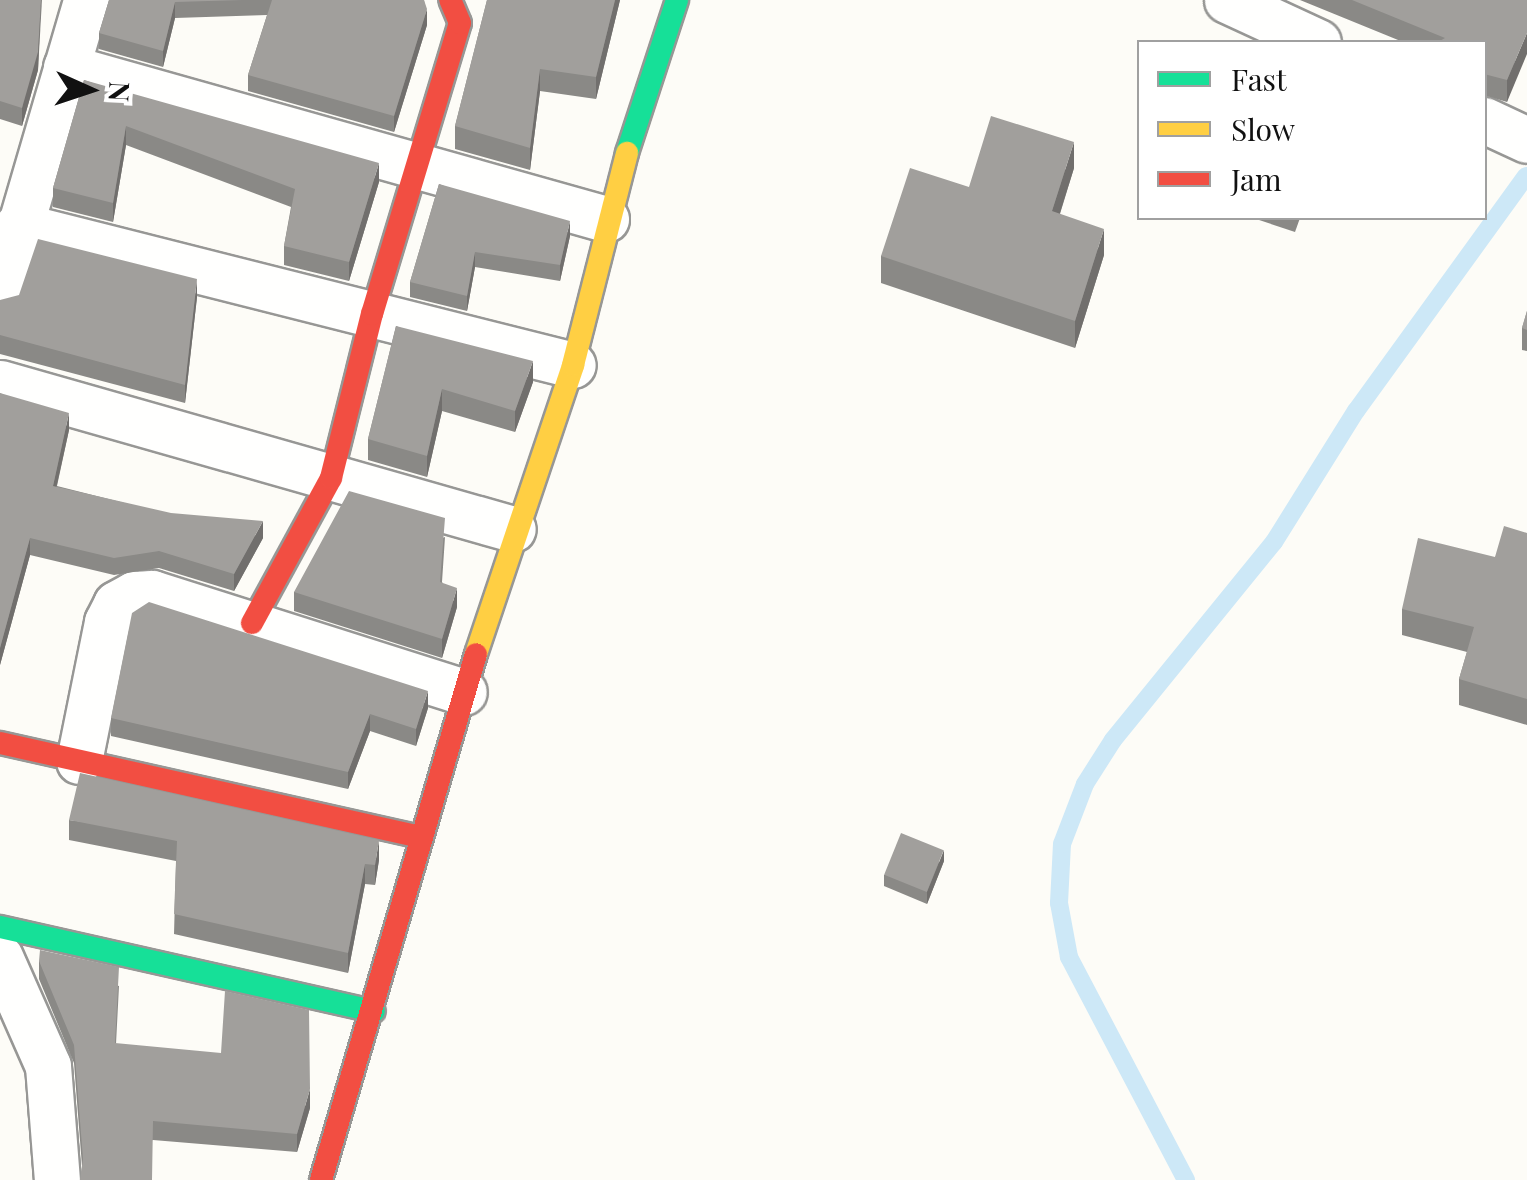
<!DOCTYPE html>
<style>
body{margin:0}
#map{position:relative;width:1527px;height:1180px;overflow:hidden;background:#fdfcf7;font-family:"Playfair Display",serif}
div>[style]{position:absolute}
.stream>*{height:18px;margin:-9px;padding:0 9px;transform-origin:9px;border-radius:9px;background:#cde8f7}
.roads{filter:drop-shadow(2px 0 #979795) drop-shadow(-2px 0 #979795) drop-shadow(0 2px #979795) drop-shadow(0 -2px #979795)}
.street>*{height:45px;margin:-22.5px;padding:0 22.5px;transform-origin:22.5px;border-radius:22.5px;background:#fffffe}
.fast>*{height:22px;margin:-11px;padding:0 11px;transform-origin:11px;border-radius:11px;background:#16e098}
.slow>*{height:22px;margin:-11px;padding:0 11px;transform-origin:11px;border-radius:11px;background:#ffcf43}
.jam>*{height:22px;margin:-11px;padding:0 11px;transform-origin:11px;border-radius:11px;background:#f24e42}
.wall>*{inset:0;background:#8a8986}
.shaded-wall>*{inset:0;background:#716f6d}
.building>*{inset:0;background:#a19f9c;transform-origin:0 0}
span{translate:-50% -50%;white-space:nowrap;text-align:center;line-height:1.15;-webkit-text-stroke:10px #fff;paint-order:stroke}
.legend{position:absolute;left:1137px;top:40px;width:350px;height:180px;box-sizing:border-box;background:#fff;border:2px solid #a0a0a0;margin:0;padding:12px 18px;list-style:none;font-size:30px;color:#111}
.legend li{display:flex;align-items:center;gap:20px;height:50px}
.legend b{width:50px;border:2px solid #a0a0a0}
.north{position:absolute;left:40px;top:40px;width:100px;height:100px;-webkit-text-stroke:8px #fff;paint-order:stroke;rotate:93deg;font-size:28px;font-weight:700;line-height:40px;text-align:center;color:#111}
.north::after{content:'';display:block;margin:auto;width:35px;height:45px;background:#111;clip-path:polygon(50% 0,100% 100%,50% 72%,0 100%)}
</style>
<div id="map">
<div class="stream">
<i style="left:1186px;top:1180px;width:252px;rotate:-117.7deg"></i>
<i style="left:1069px;top:957px;width:55px;rotate:-100.5deg"></i>
<i style="left:1059px;top:903px;width:59px;rotate:-87.1deg"></i>
<i style="left:1062px;top:844px;width:64px;rotate:-69deg"></i>
<i style="left:1085px;top:784px;width:52px;rotate:-57.5deg"></i>
<i style="left:1113px;top:740px;width:255px;rotate:-50.9deg"></i>
<i style="left:1274px;top:542px;width:155px;rotate:-58deg"></i>
<i style="left:1356px;top:411px;width:290px;rotate:-54.1deg"></i>
</div>
<div class="roads">
<div class="street">
<i style="left:1227px;top:0;width:100px;rotate:24.8deg"></i>
<i style="left:66px;top:67px;width:561px;rotate:15.72deg"></i>
<i style="left:1484px;top:120px;width:47px;rotate:24.9deg"></i>
<i style="left:18px;top:225px;width:572px;rotate:14.16deg"></i>
<i style="left:0;top:295px;width:307px;rotate:-73.7deg"></i>
<i style="left:0;top:383px;width:533px;rotate:15.89deg"></i>
<i style="left:79px;top:761px;width:142px;rotate:-78.6deg"></i>
<i style="left:107px;top:622px;width:20px;rotate:-63deg"></i>
<i style="left:116px;top:604px;width:21px;rotate:-29deg"></i>
<i style="left:134px;top:594px;width:18px;rotate:-3deg"></i>
<i style="left:152px;top:593px;width:327px;rotate:17.6deg"></i>
<i style="left:0;top:957px;width:119px;rotate:66.2deg"></i>
<i style="left:48px;top:1066px;width:114px;rotate:85.5deg"></i>
</div>
<div class="fast">
<i style="left:627px;top:153px;width:161px;rotate:-71.9deg"></i>
<i style="left:0;top:927px;width:383px;rotate:12.7deg"></i>
</div>
<div class="slow">
<i style="left:476px;top:654px;width:305px;rotate:-71.4deg"></i>
<i style="left:573px;top:365px;width:219px;rotate:-75.7deg"></i>
</div>
<div class="jam">
<i style="left:252px;top:623px;width:165px;rotate:-61.4deg"></i>
<i style="left:331px;top:478px;width:169px;rotate:-76deg"></i>
<i style="left:372px;top:314px;width:304px;rotate:-73.2deg"></i>
<i style="left:460px;top:23px;width:25px;rotate:-113deg"></i>
<i style="left:0;top:743px;width:429px;rotate:12.6deg"></i>
<i style="left:321px;top:1180px;width:548px;rotate:-73.58deg"></i>
</div>
</div>
<div class="wall">
<i style="clip-path:polygon(0 0,42px 0,38px 70px,22px 126px,0 119px)"></i>
<i style="clip-path:polygon(109px 0,424px 0,427px 25px,394px 132px,248px 91px,248px 75px,267px 15px,175px 18px,163px 67px,99px 49px,99px 33px)"></i>
<i style="clip-path:polygon(487px 0,620px 0,596px 99px,540px 91px,530px 170px,455px 149px,455px 126px)"></i>
<i style="clip-path:polygon(1300px 0,1527px 0,1507px 102px,1484px 95px,1484px 42px,1403px 42px)"></i>
<i style="clip-path:polygon(84px 80px,379px 182px,349px 281px,284px 265px,284px 246px,291px 207px,126px 145px,113px 222px,53px 207px,53px 188px)"></i>
<i style="clip-path:polygon(1074px 168px,1060px 214px,1104px 255px,1075px 348px,881px 283px,881px 256px,969px 187px)"></i>
<i style="clip-path:polygon(439px 184px,570px 236px,560px 281px,475px 267px,467px 311px,410px 297px,410px 282px)"></i>
<i style="clip-path:polygon(1253px 218px,1300px 218px,1295px 232px)"></i>
<i style="clip-path:polygon(197px 297px,185px 403px,0 354px,0 300px)"></i>
<i style="clip-path:polygon(1527px 311px,1527px 351px,1522px 350px,1522px 328px)"></i>
<i style="clip-path:polygon(396px 326px,533px 382px,515px 432px,442px 411px,427px 477px,368px 460px,368px 439px)"></i>
<i style="clip-path:polygon(0 393px,69px 430px,57px 486px,263px 538px,234px 591px,159px 568px,114px 575px,30px 555px,0 665px)"></i>
<i style="clip-path:polygon(1527px 533px,1527px 725px,1459px 705px,1459px 679px,1467px 652px,1402px 635px,1402px 609px,1495px 557px)"></i>
<i style="clip-path:polygon(445px 537px,442px 582px,457px 607px,442px 658px,294px 611px,294px 592px)"></i>
<i style="clip-path:polygon(428px 708px,416px 746px,370px 731px,348px 789px,111px 736px,111px 718px)"></i>
<i style="clip-path:polygon(69px 820px,379px 860px,375px 885px,365px 884px,348px 973px,174px 934px,176px 861px,69px 840px)"></i>
<i style="clip-path:polygon(944px 861px,927px 904px,884px 886px,884px 875px)"></i>
<i style="clip-path:polygon(39px 961px,119px 986px,116px 1044px,310px 1108px,297px 1152px,153px 1140px,82px 1166px,74px 1063px,39px 979px)"></i>
</div>
<div class="shaded-wall">
<i style="clip-path:polygon(41px 0,38px 70px,22px 126px,22px 108px)"></i>
<i style="clip-path:polygon(615px 0,620px 0,596px 99px,596px 77px)"></i>
<i style="clip-path:polygon(175px 2px,175px 18px,163px 67px,163px 51px)"></i>
<i style="clip-path:polygon(427px 9px,427px 25px,394px 132px,394px 116px)"></i>
<i style="clip-path:polygon(1527px 33px,1527px 54px,1507px 102px,1507px 80px)"></i>
<i style="clip-path:polygon(540px 69px,540px 91px,530px 170px,530px 148px)"></i>
<i style="clip-path:polygon(126px 126px,126px 145px,113px 222px,113px 203px)"></i>
<i style="clip-path:polygon(1486px 129px,1486px 150px,1484px 155px,1484px 133px)"></i>
<i style="clip-path:polygon(1074px 142px,1074px 168px,1052px 238px,1052px 211px)"></i>
<i style="clip-path:polygon(379px 163px,379px 182px,349px 281px,349px 262px)"></i>
<i style="clip-path:polygon(570px 221px,570px 236px,560px 281px,560px 265px)"></i>
<i style="clip-path:polygon(1104px 229px,1104px 255px,1075px 348px,1075px 321px)"></i>
<i style="clip-path:polygon(475px 252px,475px 267px,467px 311px,467px 296px)"></i>
<i style="clip-path:polygon(197px 279px,197px 297px,185px 403px,185px 385px)"></i>
<i style="clip-path:polygon(533px 361px,533px 382px,515px 432px,515px 411px)"></i>
<i style="clip-path:polygon(442px 389px,442px 411px,427px 477px,427px 456px)"></i>
<i style="clip-path:polygon(69px 413px,69px 430px,53px 502px,53px 486px)"></i>
<i style="clip-path:polygon(263px 521px,263px 538px,234px 591px,234px 574px)"></i>
<i style="clip-path:polygon(30px 538px,30px 555px,0 665px,0 648px)"></i>
<i style="clip-path:polygon(457px 588px,457px 607px,442px 658px,442px 639px)"></i>
<i style="clip-path:polygon(428px 691px,428px 708px,416px 746px,416px 729px)"></i>
<i style="clip-path:polygon(370px 714px,370px 731px,348px 789px,348px 772px)"></i>
<i style="clip-path:polygon(379px 840px,379px 860px,375px 885px,375px 865px)"></i>
<i style="clip-path:polygon(944px 850px,944px 861px,927px 904px,927px 892px)"></i>
<i style="clip-path:polygon(365px 864px,365px 884px,348px 973px,348px 953px)"></i>
<i style="clip-path:polygon(310px 1089px,310px 1108px,297px 1152px,297px 1134px)"></i>
</div>
<div class="building">
<i style="clip-path:polygon(0 0,41px 0,38px 52px,22px 108px,0 101px)"></i>
<i style="clip-path:polygon(109px 0,242px 0,175px 2px,163px 51px,99px 33px)"></i>
<i style="clip-path:polygon(272px 0,424px 0,427px 9px,394px 116px,248px 75px)"></i>
<i style="clip-path:polygon(487px 0,615px 0,596px 77px,540px 69px,530px 148px,455px 126px)"></i>
<i style="clip-path:polygon(1352px 0,1527px 0,1527px 33px,1507px 80px,1484px 74px,1484px 42px,1438px 42px,1445px 38px)"></i>
<i style="clip-path:polygon(84px 80px,379px 163px,349px 262px,284px 246px,295px 189px,126px 126px,113px 203px,53px 188px)"></i>
<i style="clip-path:polygon(991px 116px,1074px 142px,1052px 211px,1104px 229px,1075px 321px,881px 256px,910px 168px,969px 187px)"></i>
<i style="clip-path:polygon(439px 184px,570px 221px,560px 265px,475px 252px,467px 296px,410px 282px)"></i>
<i style="clip-path:polygon(38px 239px,197px 279px,185px 385px,0 335px,0 300px,19px 295px)"></i>
<i style="clip-path:polygon(1527px 311px,1527px 330px,1522px 328px)"></i>
<i style="clip-path:polygon(396px 326px,533px 361px,515px 411px,442px 389px,427px 456px,368px 439px)"></i>
<i style="clip-path:polygon(0 393px,69px 413px,53px 486px,171px 513px,263px 521px,234px 574px,159px 551px,114px 558px,30px 538px,0 648px)"></i>
<i style="clip-path:polygon(349px 491px,445px 518px,440px 582px,457px 588px,442px 639px,294px 592px)"></i>
<i style="clip-path:polygon(1504px 526px,1527px 533px,1527px 699px,1459px 679px,1474px 627px,1402px 609px,1418px 538px,1495px 557px)"></i>
<i style="clip-path:polygon(149px 602px,428px 691px,416px 729px,370px 714px,348px 772px,111px 718px,132px 613px)"></i>
<i style="clip-path:polygon(80px 773px,379px 840px,375px 865px,365px 864px,348px 953px,174px 914px,177px 841px,69px 820px)"></i>
<i style="left:901px;top:833px;width:46px;height:45px;rotate:22deg"></i>
<i style="clip-path:polygon(40px 950px,119px 967px,115px 1043px,221px 1053px,225px 991px,309px 1010px,310px 1089px,297px 1134px,153px 1121px,152px 1180px,80px 1180px,83px 1159px,74px 1045px,39px 961px)"></i>
</div>
<ul class="legend">
<li><b style="height:12px;background:#16e098"></b>Fast</li>
<li><b style="height:12px;background:#ffcf43"></b>Slow</li>
<li><b style="height:12px;background:#f24e42"></b>Jam</li>
</ul>
<div class="north">N</div>
</div>
